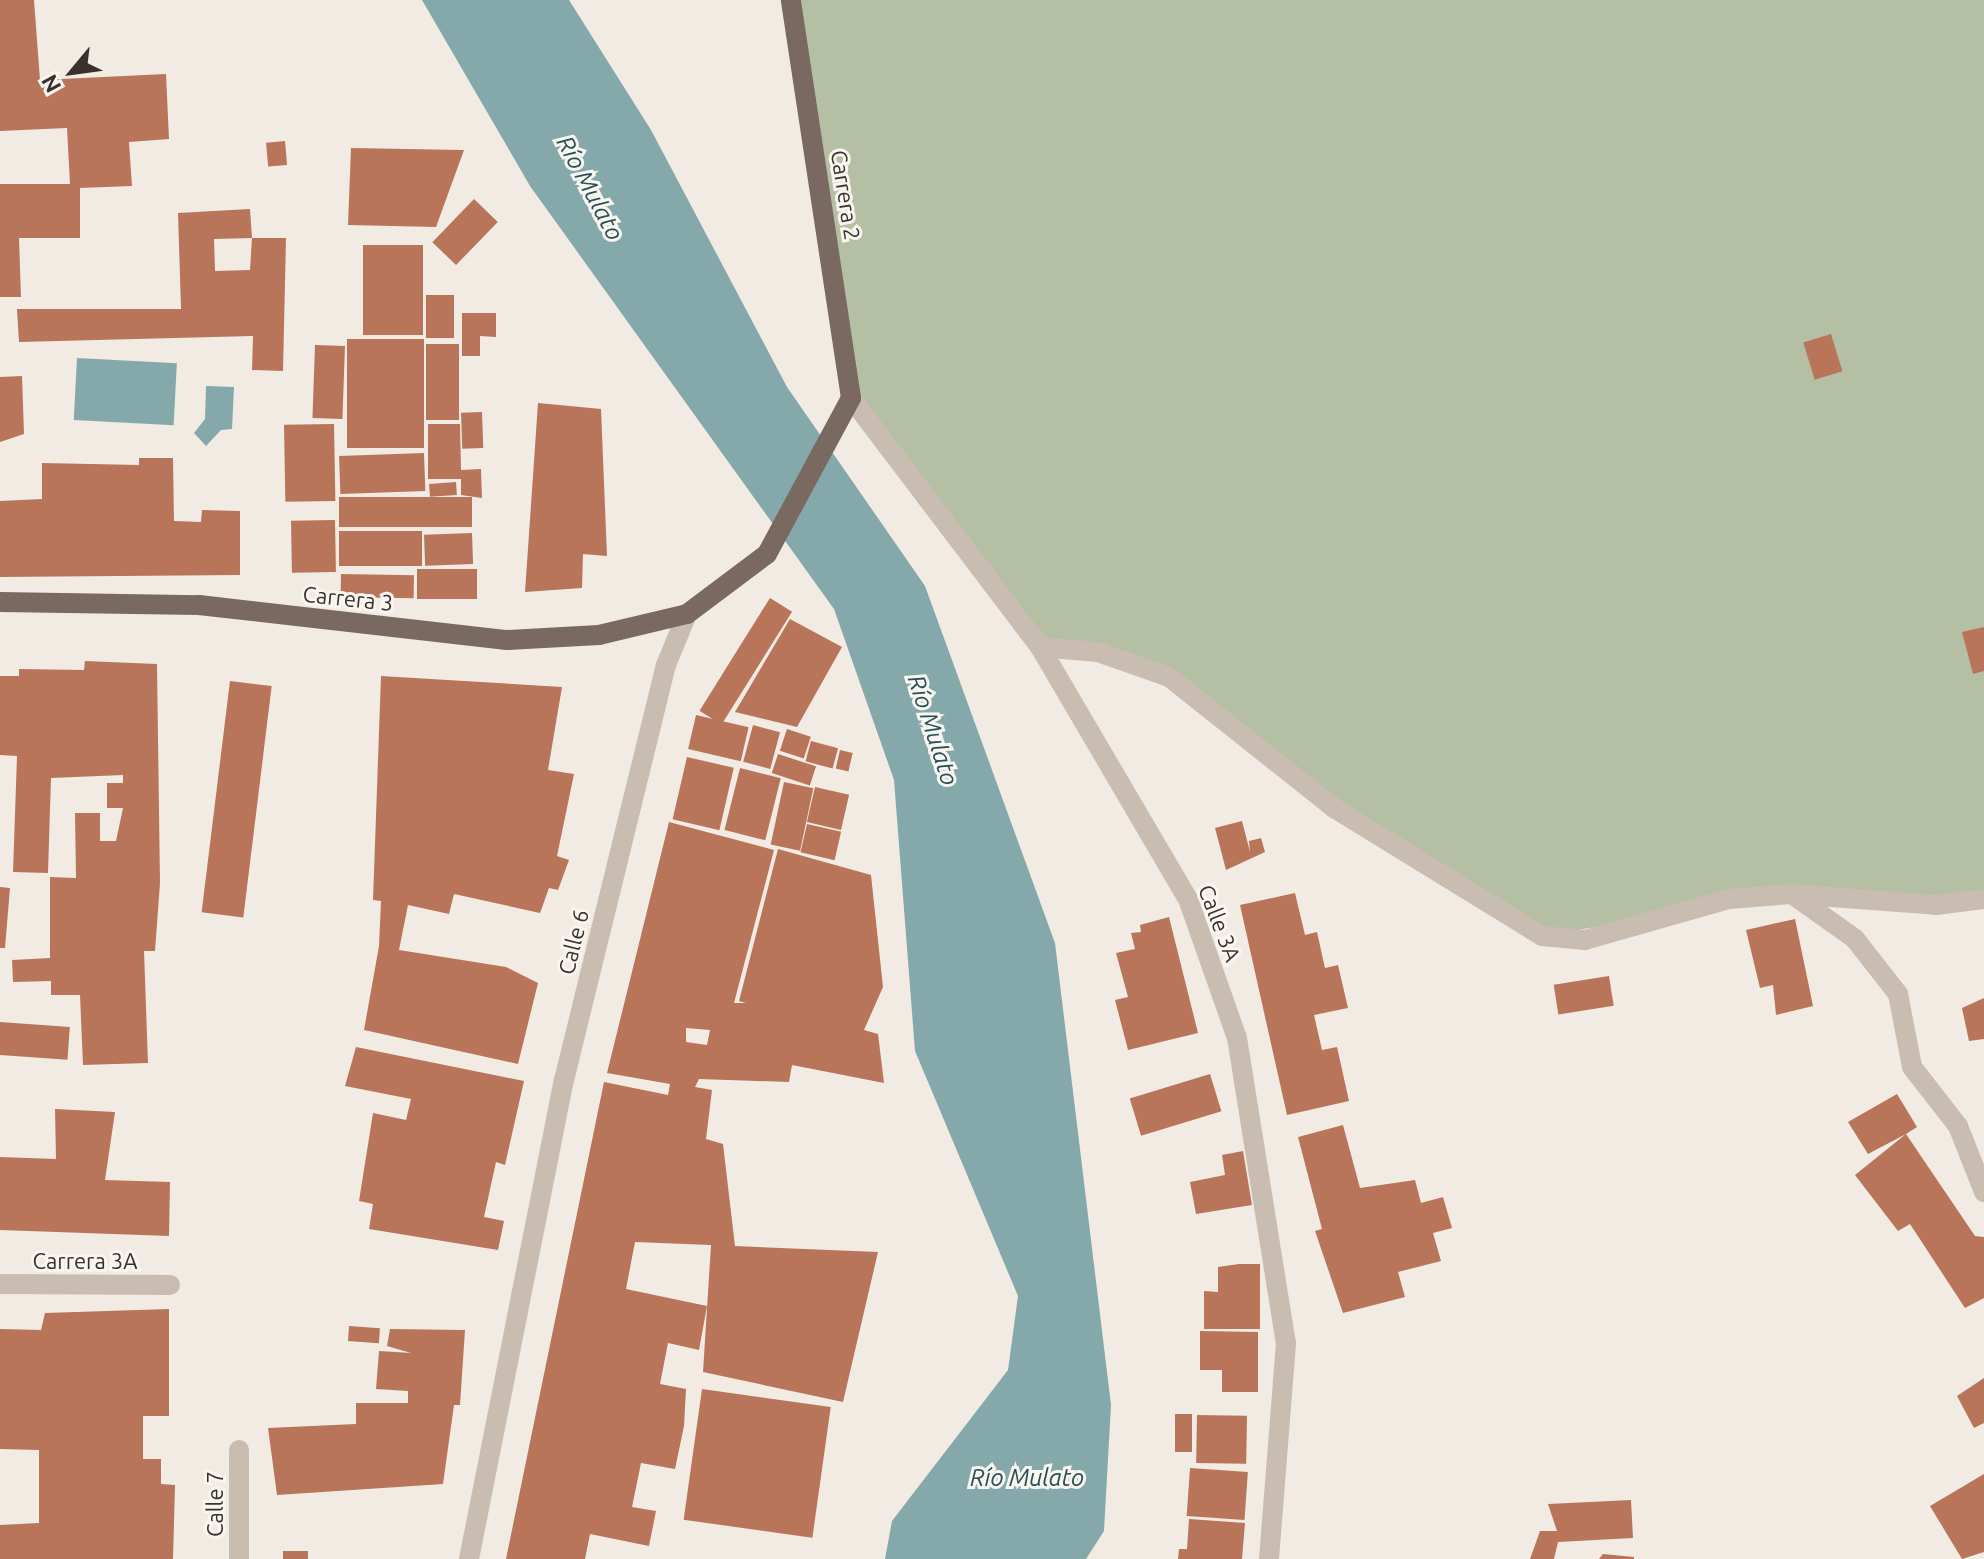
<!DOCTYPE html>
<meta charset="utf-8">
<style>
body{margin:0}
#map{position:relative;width:1984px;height:1559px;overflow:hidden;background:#f1ebe3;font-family:Ubuntu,sans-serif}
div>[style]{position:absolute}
.green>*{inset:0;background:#b5bfa4}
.water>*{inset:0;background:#85a8ab;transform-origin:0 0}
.building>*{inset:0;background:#b8755a;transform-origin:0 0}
.minor>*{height:20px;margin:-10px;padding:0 10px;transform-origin:10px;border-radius:10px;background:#c9bcb0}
.major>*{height:20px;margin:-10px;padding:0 10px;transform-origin:10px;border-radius:10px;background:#796960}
span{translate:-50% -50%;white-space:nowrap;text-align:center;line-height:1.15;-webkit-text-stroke:6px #f9f5ef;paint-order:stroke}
.street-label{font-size:22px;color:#39312d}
.water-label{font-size:24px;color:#275156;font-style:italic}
.north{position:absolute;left:32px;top:32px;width:80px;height:80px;-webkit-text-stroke:6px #f9f5ef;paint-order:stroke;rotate:241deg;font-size:22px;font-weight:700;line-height:32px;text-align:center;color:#39312d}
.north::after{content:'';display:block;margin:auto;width:28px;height:36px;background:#39312d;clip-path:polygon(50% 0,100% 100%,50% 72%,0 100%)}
</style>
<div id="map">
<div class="green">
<i style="clip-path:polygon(791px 0,1984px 0,1984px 899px,1791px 894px,1542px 936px,1334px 808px,1169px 677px,1040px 647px,851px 398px)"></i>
</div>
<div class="water">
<i style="clip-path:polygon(422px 0,569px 0,651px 130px,787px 387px,925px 586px,1055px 943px,1111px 1405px,1104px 1531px,1086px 1559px,885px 1559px,892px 1521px,1008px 1370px,1018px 1296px,915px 1051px,894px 780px,834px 609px,530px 186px)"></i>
<i style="left:77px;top:358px;width:100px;height:62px;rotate:3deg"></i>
<i style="clip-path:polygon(206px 386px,234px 387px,232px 429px,221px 430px,206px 446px,194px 433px,205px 419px)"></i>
</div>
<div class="building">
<i style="clip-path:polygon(0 0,34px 0,40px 80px,166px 74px,169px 139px,129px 142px,132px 186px,80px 188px,80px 238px,19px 238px,21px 297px,0 297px,0 184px,70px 184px,67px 128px,0 131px)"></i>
<i style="left:285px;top:141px;width:24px;height:19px;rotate:85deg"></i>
<i style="clip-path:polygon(351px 148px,464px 150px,436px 227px,348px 225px)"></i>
<i style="left:474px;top:199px;width:33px;height:60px;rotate:44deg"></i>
<i style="clip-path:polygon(250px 209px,252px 238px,214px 239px,215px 271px,250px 270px,252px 238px,286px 238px,283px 371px,252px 370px,253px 336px,19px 342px,17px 309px,181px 309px,178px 213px)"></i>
<i style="left:363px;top:245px;width:60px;height:90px"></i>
<i style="left:426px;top:295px;width:28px;height:43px"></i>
<i style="clip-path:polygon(462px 313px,496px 313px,496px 337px,480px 336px,480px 356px,462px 356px)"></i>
<i style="left:1831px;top:334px;width:39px;height:29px;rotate:73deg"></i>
<i style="left:347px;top:339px;width:77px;height:109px"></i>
<i style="left:426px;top:344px;width:33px;height:76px"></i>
<i style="left:315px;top:345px;width:30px;height:73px;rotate:2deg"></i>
<i style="clip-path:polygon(22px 376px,24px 434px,0 442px,0 377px)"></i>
<i style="clip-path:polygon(538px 403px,601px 409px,607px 556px,583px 554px,582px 588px,525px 592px)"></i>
<i style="left:482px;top:412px;width:36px;height:21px;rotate:88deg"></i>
<i style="left:334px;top:424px;width:77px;height:50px;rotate:89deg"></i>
<i style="clip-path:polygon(428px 424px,460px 424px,461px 470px,481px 469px,482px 498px,461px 495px,461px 479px,428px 479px)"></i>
<i style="left:424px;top:453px;width:38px;height:85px;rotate:88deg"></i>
<i style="clip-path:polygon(139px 458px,173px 458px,174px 521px,201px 522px,202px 510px,240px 511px,240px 575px,0 577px,0 501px,42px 499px,42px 463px,139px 465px)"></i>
<i style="left:456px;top:482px;width:13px;height:27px;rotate:86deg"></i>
<i style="left:339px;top:497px;width:133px;height:30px"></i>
<i style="left:335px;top:520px;width:52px;height:44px;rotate:89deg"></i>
<i style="left:422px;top:531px;width:35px;height:83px;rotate:90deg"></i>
<i style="left:472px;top:533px;width:31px;height:48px;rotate:88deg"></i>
<i style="left:417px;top:569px;width:60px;height:30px"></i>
<i style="left:341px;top:574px;width:73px;height:23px;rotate:1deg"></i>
<i style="left:770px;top:598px;width:26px;height:133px;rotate:32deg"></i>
<i style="clip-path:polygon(790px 619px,842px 647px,797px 727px,735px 712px)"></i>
<i style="clip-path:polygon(1984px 627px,1984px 671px,1973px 674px,1962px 632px)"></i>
<i style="clip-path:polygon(85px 661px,157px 664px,160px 883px,155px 951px,144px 951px,148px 1063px,83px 1065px,80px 995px,51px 995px,51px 981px,13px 982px,12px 960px,50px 958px,50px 877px,76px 878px,75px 813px,100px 813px,100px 841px,116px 841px,123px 808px,107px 808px,107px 783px,123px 783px,123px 775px,51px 778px,48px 873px,13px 872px,17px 756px,0 755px,0 676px,19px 676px,19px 669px,84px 670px)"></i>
<i style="clip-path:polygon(381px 676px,562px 687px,548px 770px,574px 774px,557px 856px,569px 860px,558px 890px,549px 888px,540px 913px,454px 894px,449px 914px,408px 905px,399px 950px,506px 967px,538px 983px,518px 1064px,364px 1030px,379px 946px,381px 901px,373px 900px)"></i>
<i style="left:230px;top:681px;width:42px;height:233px;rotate:7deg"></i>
<i style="left:696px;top:715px;width:54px;height:35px;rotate:13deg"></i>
<i style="left:753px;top:725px;width:28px;height:38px;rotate:15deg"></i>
<i style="left:787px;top:729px;width:25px;height:23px;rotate:18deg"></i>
<i style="left:811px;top:741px;width:28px;height:21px;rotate:15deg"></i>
<i style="left:840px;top:750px;width:13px;height:19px;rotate:13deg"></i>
<i style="left:778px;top:754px;width:40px;height:20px;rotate:18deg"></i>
<i style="left:687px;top:757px;width:48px;height:64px;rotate:13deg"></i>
<i style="left:740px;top:768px;width:42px;height:64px;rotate:14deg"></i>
<i style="left:784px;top:782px;width:30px;height:64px;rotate:12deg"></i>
<i style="left:815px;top:787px;width:35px;height:36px;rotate:13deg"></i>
<i style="clip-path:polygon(1242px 821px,1250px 852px,1249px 841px,1261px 838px,1265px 852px,1226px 870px,1215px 828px)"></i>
<i style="clip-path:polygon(evenodd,669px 822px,774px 850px,734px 1003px,746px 1003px,739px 1001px,778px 849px,871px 875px,883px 987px,864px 1030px,878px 1034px,884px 1083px,792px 1065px,789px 1082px,699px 1079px,695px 1087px,712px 1090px,706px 1139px,723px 1144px,735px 1246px,878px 1252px,843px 1402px,703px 1372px,711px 1245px,635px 1242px,626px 1289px,707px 1306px,699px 1350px,668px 1343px,660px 1384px,686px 1389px,684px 1426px,675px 1469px,641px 1463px,632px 1507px,656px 1511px,649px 1546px,590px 1534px,585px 1559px,506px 1559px,604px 1082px,668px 1095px,670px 1084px,607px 1073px,669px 822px,686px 1028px,710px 1030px,707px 1045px,686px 1042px,686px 1028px)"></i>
<i style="left:807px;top:824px;width:35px;height:29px;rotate:13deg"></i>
<i style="clip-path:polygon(0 887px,10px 888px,5px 948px,0 948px)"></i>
<i style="clip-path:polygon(1295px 893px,1305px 935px,1317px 932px,1325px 968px,1338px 965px,1348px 1008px,1314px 1015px,1322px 1050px,1337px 1047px,1349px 1101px,1287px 1115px,1240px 905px)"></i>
<i style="clip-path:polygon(1169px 917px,1198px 1033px,1128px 1050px,1115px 1000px,1128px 997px,1116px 953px,1135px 949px,1131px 933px,1141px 932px,1140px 925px)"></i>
<i style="clip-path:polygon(1795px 919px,1813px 1006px,1776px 1015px,1773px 985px,1760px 988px,1746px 930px)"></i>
<i style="left:1609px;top:976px;width:30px;height:56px;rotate:81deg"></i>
<i style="clip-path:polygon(1984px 998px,1984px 1039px,1969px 1041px,1962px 1008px)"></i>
<i style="left:0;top:1022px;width:70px;height:33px;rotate:4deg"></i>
<i style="clip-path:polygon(356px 1047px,524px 1081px,505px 1165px,496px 1162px,484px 1217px,504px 1221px,498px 1250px,369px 1229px,373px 1204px,359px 1201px,373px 1113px,406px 1120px,411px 1099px,345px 1086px)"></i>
<i style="left:1210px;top:1074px;width:39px;height:84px;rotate:73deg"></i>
<i style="clip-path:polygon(1897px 1094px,1917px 1127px,1906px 1134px,1975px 1236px,1984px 1237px,1984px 1298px,1965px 1308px,1910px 1224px,1898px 1231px,1855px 1175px,1906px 1134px,1868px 1154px,1848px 1122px)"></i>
<i style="clip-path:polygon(55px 1109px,115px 1112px,105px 1180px,170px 1182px,169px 1236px,0 1230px,0 1157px,56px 1159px)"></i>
<i style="clip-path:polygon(1343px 1125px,1360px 1188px,1415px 1180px,1421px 1203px,1443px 1197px,1452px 1228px,1433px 1233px,1441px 1261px,1398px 1272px,1405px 1297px,1343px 1313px,1315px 1231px,1322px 1229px,1298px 1137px)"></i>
<i style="clip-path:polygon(1243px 1151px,1252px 1205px,1196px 1214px,1190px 1182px,1225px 1175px,1222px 1155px)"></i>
<i style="clip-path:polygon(1239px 1264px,1260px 1264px,1260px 1329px,1204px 1329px,1204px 1291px,1218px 1292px,1218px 1267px)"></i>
<i style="clip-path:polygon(169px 1309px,169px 1416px,143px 1416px,143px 1459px,161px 1459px,161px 1484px,175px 1485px,173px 1559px,0 1559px,0 1525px,39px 1523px,39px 1450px,0 1449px,0 1329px,41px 1330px,45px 1313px)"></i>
<i style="left:349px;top:1326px;width:31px;height:15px;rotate:4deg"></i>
<i style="clip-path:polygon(390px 1329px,465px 1330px,460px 1405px,454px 1405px,443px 1484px,277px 1495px,268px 1428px,356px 1424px,356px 1403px,408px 1403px,408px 1391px,376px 1389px,379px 1351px,411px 1353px,387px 1346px)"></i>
<i style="clip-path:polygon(1200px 1331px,1258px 1332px,1258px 1392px,1222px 1392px,1222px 1370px,1200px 1370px)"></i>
<i style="clip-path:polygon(1984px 1378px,1984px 1423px,1974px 1428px,1957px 1396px)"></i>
<i style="left:702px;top:1389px;width:130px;height:132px;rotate:8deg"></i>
<i style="left:1175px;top:1414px;width:17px;height:38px"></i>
<i style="left:1197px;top:1415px;width:50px;height:48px;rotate:1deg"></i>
<i style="left:1190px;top:1468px;width:58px;height:48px;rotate:4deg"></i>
<i style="clip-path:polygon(1984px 1474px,1984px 1552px,1962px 1559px,1930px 1506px)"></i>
<i style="clip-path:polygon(1631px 1500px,1633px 1538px,1558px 1542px,1554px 1559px,1530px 1559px,1540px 1531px,1557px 1531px,1548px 1504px)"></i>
<i style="clip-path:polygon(1189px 1519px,1245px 1523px,1242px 1559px,1178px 1559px,1179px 1549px,1187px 1549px)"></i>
<i style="left:308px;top:1551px;width:8px;height:25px;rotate:90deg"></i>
<i style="clip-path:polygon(1603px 1554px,1634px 1557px,1634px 1559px,1599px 1559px)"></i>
</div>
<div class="minor">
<i style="left:851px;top:398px;width:313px;rotate:52.8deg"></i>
<i style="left:1040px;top:647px;width:292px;rotate:59.6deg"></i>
<i style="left:1188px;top:899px;width:147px;rotate:70.6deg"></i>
<i style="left:1237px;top:1038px;width:309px;rotate:80.9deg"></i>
<i style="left:1286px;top:1343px;width:217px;rotate:94.5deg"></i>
<i style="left:1040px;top:647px;width:58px;rotate:4.9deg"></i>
<i style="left:1098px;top:652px;width:75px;rotate:19.4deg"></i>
<i style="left:1169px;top:677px;width:211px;rotate:38.4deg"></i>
<i style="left:1334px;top:808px;width:244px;rotate:31.6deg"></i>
<i style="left:1542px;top:936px;width:43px;rotate:5.3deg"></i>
<i style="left:1585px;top:940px;width:150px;rotate:-15.9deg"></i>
<i style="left:1729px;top:899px;width:62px;rotate:-4.6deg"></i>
<i style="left:1791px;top:894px;width:145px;rotate:4.3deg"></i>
<i style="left:1936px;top:905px;width:48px;rotate:-7.1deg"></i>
<i style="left:1792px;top:894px;width:77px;rotate:35.5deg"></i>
<i style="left:1855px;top:939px;width:70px;rotate:52deg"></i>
<i style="left:1898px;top:994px;width:74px;rotate:79.1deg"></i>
<i style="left:1912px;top:1067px;width:75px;rotate:52.1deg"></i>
<i style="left:1958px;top:1126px;width:71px;rotate:68.5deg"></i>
<i style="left:0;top:1284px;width:170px;rotate:0.3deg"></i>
<i style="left:239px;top:1559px;width:109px;rotate:-90deg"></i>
<i style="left:469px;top:1559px;width:488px;rotate:-78.8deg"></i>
<i style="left:564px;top:1080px;width:427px;rotate:-76.2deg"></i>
<i style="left:666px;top:665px;width:55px;rotate:-67.6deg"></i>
</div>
<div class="major">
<i style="left:0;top:602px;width:199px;rotate:0.9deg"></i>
<i style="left:199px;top:605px;width:310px;rotate:6.5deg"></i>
<i style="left:507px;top:640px;width:92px;rotate:-3.1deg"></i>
<i style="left:599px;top:635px;width:90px;rotate:-13.4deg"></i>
<i style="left:687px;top:614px;width:100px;rotate:-36.9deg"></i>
<i style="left:767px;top:554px;width:177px;rotate:-61.7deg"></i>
<i style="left:851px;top:398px;width:402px;rotate:-98.6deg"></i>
</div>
<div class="street-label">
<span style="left:846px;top:195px;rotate:81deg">Carrera 2</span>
<span style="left:348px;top:598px;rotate:6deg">Carrera 3</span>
<span style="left:1220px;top:923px;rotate:69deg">Calle 3A</span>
<span style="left:573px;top:942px;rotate:-76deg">Calle 6</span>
<span style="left:85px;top:1261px">Carrera 3A</span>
<span style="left:215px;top:1504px;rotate:-90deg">Calle 7</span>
</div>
<div class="water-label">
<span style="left:590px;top:188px;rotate:62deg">Río Mulato</span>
<span style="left:933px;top:730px;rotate:72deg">Río Mulato</span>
<span style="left:1027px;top:1478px">Río Mulato</span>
</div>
<div class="north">N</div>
</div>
